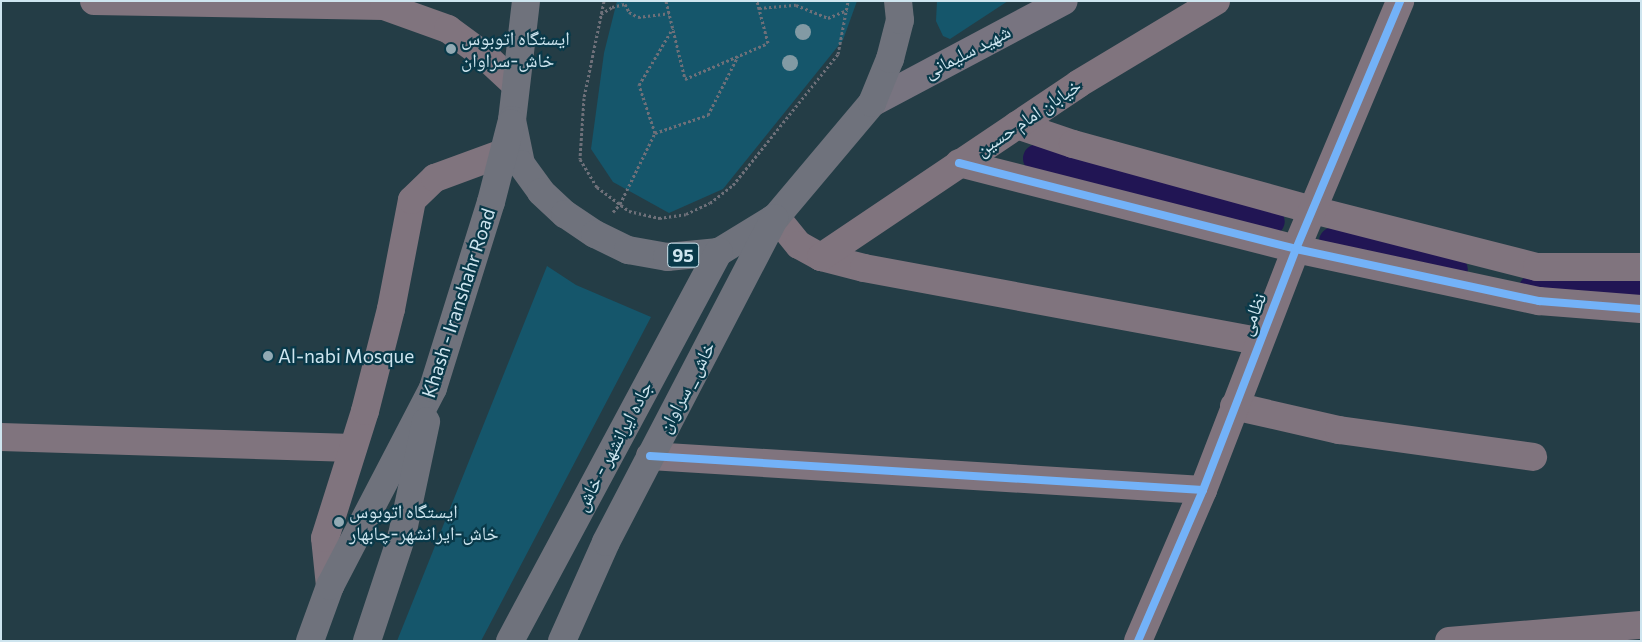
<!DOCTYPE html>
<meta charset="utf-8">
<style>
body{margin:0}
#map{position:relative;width:1642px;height:642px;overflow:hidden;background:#243d46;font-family:Commissioner,"Noto Naskh Arabic",sans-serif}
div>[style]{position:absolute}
.green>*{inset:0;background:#15566b}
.canal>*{height:29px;margin:-14.5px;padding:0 14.5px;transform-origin:14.5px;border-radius:14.5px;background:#211554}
.path>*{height:3px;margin-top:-1.5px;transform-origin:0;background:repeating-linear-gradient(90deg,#6e7079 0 2.5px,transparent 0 5px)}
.minor>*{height:28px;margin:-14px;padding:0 14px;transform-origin:14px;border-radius:14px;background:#80747e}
.major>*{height:28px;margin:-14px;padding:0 14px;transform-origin:14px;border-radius:14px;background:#787480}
.highway>*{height:28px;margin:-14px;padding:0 14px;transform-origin:14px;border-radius:14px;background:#6f727c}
.cycleway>*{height:8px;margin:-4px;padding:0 4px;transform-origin:4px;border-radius:4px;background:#73b2f8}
.trees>*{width:16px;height:16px;margin:-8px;border-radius:50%;background:#829aa4}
.dots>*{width:14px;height:14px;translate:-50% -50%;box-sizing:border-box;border:2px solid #093949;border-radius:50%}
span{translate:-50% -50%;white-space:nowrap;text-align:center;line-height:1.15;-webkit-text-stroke:4.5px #093949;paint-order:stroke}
.shield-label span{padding:1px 4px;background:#093949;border:1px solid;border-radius:4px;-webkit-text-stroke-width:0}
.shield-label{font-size:18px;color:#cee5ef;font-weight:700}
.poi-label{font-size:19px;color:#cee5ef}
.left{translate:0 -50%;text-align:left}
.street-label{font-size:19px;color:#cee5ef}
.frame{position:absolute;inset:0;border:2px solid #cee5ef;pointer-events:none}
</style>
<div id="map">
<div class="green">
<i style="clip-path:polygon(617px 1px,857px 1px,843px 40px,723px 189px,669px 213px,613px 182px,591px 149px,604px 53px)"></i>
<i style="clip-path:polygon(937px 1px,1008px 1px,950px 39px,943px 36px,936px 21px)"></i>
<i style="clip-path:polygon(547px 266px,576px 285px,651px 317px,481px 641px,397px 641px)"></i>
</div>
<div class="canal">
<i style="left:1037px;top:158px;width:241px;rotate:15.1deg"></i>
<i style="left:1333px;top:241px;width:123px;rotate:13.1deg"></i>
<i style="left:1533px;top:288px;width:108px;rotate:2.1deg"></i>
</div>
<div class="path">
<i style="left:604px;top:1px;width:99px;rotate:101.7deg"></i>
<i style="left:584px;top:98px;width:61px;rotate:93.8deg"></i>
<i style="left:580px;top:159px;width:33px;rotate:59deg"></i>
<i style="left:597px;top:187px;width:40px;rotate:37deg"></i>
<i style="left:629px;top:211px;width:31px;rotate:13deg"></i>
<i style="left:659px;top:218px;width:27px;rotate:-8deg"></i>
<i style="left:686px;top:214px;width:26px;rotate:-25deg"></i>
<i style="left:710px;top:203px;width:29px;rotate:-38deg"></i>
<i style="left:733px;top:185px;width:168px;rotate:-51.3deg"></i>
<i style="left:838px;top:54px;width:54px;rotate:-79.3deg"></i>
<i style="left:666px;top:1px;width:80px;rotate:76.3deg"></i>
<i style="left:685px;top:79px;width:90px;rotate:-23.4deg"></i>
<i style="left:768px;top:43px;width:43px;rotate:-104.7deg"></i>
<i style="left:759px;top:8px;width:37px;rotate:-5deg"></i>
<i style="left:796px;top:5px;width:35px;rotate:22deg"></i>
<i style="left:828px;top:18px;width:21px;rotate:-23deg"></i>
<i style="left:601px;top:14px;width:13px;rotate:-32deg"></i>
<i style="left:612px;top:7px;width:13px;rotate:-13deg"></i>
<i style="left:625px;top:4px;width:9px;rotate:63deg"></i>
<i style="left:629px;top:12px;width:10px;rotate:29deg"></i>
<i style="left:638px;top:17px;width:31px;rotate:-7deg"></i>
<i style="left:655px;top:133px;width:56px;rotate:-18.8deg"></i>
<i style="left:708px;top:115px;width:66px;rotate:-63deg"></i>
<i style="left:613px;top:212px;width:11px;rotate:-49deg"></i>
<i style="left:620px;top:204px;width:79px;rotate:-63.8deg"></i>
<i style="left:655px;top:133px;width:51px;rotate:-108.4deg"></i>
<i style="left:639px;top:85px;width:66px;rotate:-59.2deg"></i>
</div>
<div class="minor">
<i style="left:94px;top:1px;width:290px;rotate:1deg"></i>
<i style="left:384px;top:6px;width:68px;rotate:19.8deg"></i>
<i style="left:448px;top:29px;width:47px;rotate:36.4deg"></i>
<i style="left:486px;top:57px;width:40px;rotate:43deg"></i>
<i style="left:1017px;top:125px;width:59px;rotate:18.7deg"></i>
<i style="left:1073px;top:144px;width:249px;rotate:15.4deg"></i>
<i style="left:1313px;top:210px;width:231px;rotate:14.3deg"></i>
<i style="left:1537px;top:267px;width:104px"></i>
<i style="left:959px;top:163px;width:348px;rotate:14.3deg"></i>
<i style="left:1296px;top:249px;width:249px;rotate:12.1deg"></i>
<i style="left:1539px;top:301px;width:102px;rotate:4.5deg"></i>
<i style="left:776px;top:217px;width:36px;rotate:51deg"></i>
<i style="left:799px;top:245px;width:25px;rotate:29deg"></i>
<i style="left:821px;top:257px;width:44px;rotate:14.3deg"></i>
<i style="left:864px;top:268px;width:402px;rotate:10.5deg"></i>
<i style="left:821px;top:257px;width:310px;rotate:-33.9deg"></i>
<i style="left:1078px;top:84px;width:161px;rotate:-31deg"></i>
<i style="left:1234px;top:406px;width:108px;rotate:12.9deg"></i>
<i style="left:1339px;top:430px;width:196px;rotate:7.9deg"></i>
<i style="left:1px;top:437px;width:352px;rotate:1.8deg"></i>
<i style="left:650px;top:456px;width:554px;rotate:3.52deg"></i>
<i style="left:330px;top:586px;width:48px;rotate:-95.9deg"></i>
<i style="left:325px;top:538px;width:133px;rotate:-72.5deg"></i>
<i style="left:365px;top:411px;width:105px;rotate:-75.7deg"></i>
<i style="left:391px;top:309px;width:111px;rotate:-79.1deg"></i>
<i style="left:412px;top:200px;width:32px;rotate:-44deg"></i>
<i style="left:435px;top:178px;width:72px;rotate:-20.2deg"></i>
<i style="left:1138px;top:641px;width:164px;rotate:-66.7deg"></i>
<i style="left:1203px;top:490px;width:258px;rotate:-68.9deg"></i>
<i style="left:1296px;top:249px;width:269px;rotate:-67.2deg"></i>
<i style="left:1449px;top:641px;width:193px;rotate:-4.8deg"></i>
</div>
<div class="major">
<i style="left:872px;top:103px;width:217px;rotate:-28deg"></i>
</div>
<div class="highway">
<i style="left:526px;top:1px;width:120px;rotate:96.7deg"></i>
<i style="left:512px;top:120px;width:45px;rotate:78.4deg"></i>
<i style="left:521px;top:164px;width:34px;rotate:54deg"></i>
<i style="left:541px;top:192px;width:33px;rotate:43deg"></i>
<i style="left:565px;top:214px;width:36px;rotate:34deg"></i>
<i style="left:595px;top:234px;width:37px;rotate:26deg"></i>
<i style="left:628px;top:250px;width:40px;rotate:10deg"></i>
<i style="left:667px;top:257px;width:52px;rotate:-5.5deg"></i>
<i style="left:719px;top:252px;width:67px;rotate:-31.6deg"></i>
<i style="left:776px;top:217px;width:149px;rotate:-49.9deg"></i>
<i style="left:872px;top:103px;width:48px;rotate:-67.8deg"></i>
<i style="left:890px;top:59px;width:40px;rotate:-75.6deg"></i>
<i style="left:900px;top:20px;width:19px;rotate:-96deg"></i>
<i style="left:310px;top:641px;width:59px;rotate:-70deg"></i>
<i style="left:330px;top:586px;width:223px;rotate:-62.5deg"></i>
<i style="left:433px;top:388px;width:195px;rotate:-72.7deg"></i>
<i style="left:491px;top:202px;width:81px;rotate:-75.6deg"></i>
<i style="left:367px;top:641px;width:112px;rotate:-71.7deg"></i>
<i style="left:402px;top:535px;width:116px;rotate:-78deg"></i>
<i style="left:510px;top:641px;width:442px;rotate:-61.8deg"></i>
<i style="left:562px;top:641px;width:108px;rotate:-66deg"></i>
<i style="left:606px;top:542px;width:365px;rotate:-62.5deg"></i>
</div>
<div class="cycleway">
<i style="left:959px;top:163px;width:348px;rotate:14.3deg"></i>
<i style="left:1296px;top:249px;width:249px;rotate:12.1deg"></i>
<i style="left:1539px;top:301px;width:102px;rotate:4.5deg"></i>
<i style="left:650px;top:456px;width:554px;rotate:3.52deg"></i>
<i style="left:1138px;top:641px;width:164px;rotate:-66.7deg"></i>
<i style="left:1203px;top:490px;width:258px;rotate:-68.9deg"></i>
<i style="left:1296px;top:249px;width:269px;rotate:-67.2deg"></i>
</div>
<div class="trees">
<i style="left:803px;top:32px"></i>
<i style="left:790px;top:63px"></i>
</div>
<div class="dots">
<i style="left:451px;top:49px;background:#92aab4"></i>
<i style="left:268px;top:356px;background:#92aab4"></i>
<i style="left:339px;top:522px;background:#92aab4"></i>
</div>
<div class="shield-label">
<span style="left:683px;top:255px">95</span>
</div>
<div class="poi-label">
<span class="left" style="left:461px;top:49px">ایستگاه اتوبوس<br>خاش-سراوان</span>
<span class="left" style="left:278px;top:356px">Al-nabi Mosque</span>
<span class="left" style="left:349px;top:522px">ایستگاه اتوبوس<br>خاش-ایرانشهر-چابهار</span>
</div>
<div class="street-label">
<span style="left:967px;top:51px;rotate:-27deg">شهید سلیمانی</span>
<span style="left:1028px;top:117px;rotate:-34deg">خیابان امام حسین</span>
<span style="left:458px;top:303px;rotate:-72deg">Khash - Iranshahr Road</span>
<span style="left:1252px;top:314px;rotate:-68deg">نظامی</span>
<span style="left:686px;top:387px;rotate:-62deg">خاش _ سراوان</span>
<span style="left:613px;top:446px;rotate:-62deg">جاده ایرانشهر - خاش</span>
</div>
<div class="frame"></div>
</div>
